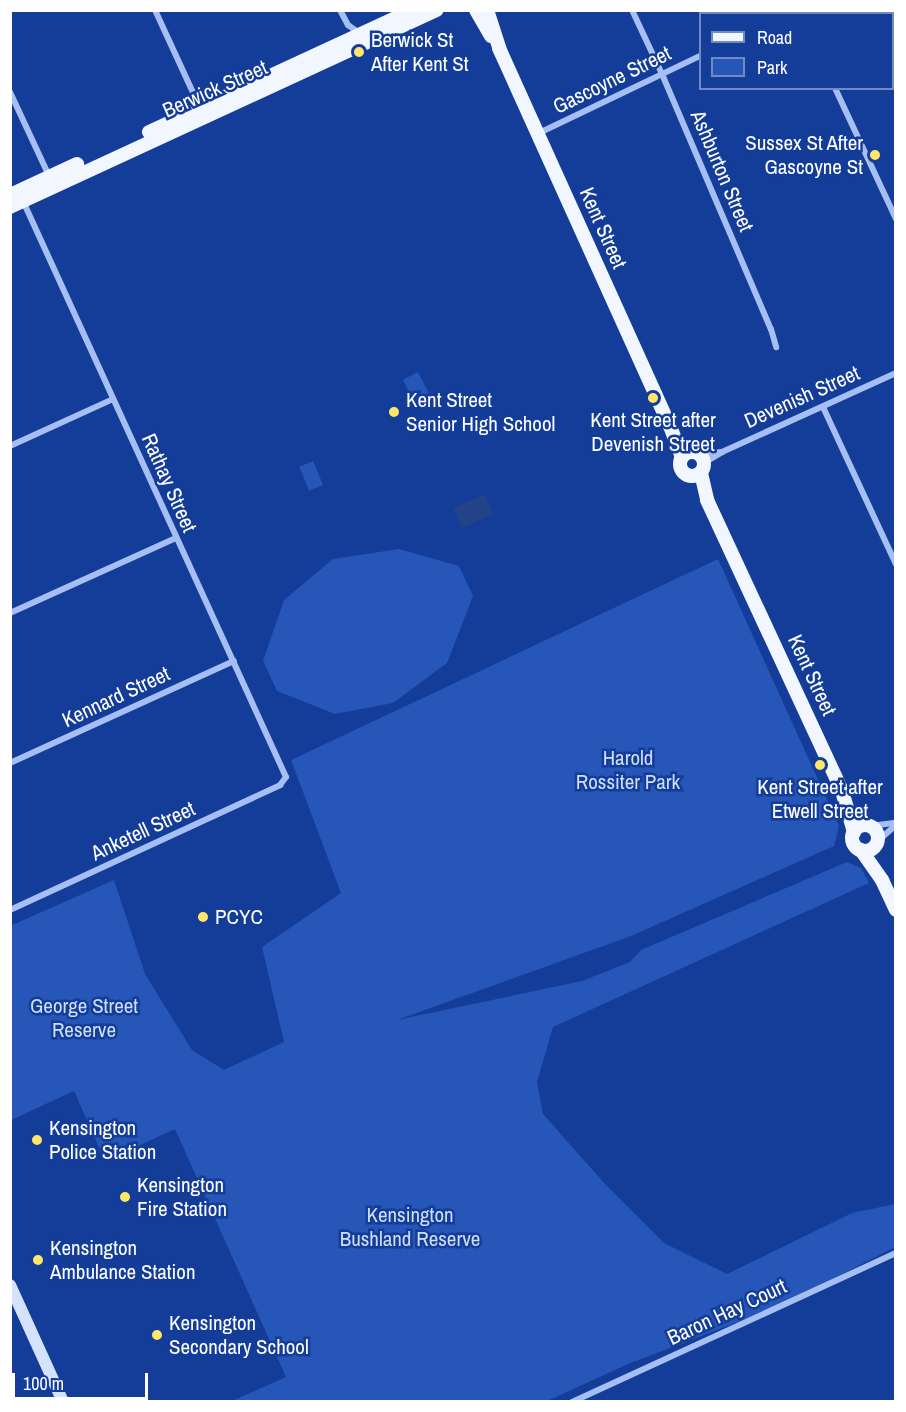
<!DOCTYPE html>
<style>
body{margin:0}
#map{position:relative;width:906px;height:1412px;overflow:hidden;background:#133d99;font-family:"Archivo Narrow",sans-serif}
div>[style]{position:absolute}
.green>*{inset:0;background:#2656b8;transform-origin:0 0}
.water>*{inset:0;background:#234288;transform-origin:0 0}
.street>*{height:6px;margin:-3px;padding:0 3px;transform-origin:3px;border-radius:3px;background:#a6bff3}
.secondary>*{height:12px;margin:-6px;padding:0 6px;transform-origin:6px;border-radius:6px;background:#d5e2fd}
.primary>*{height:14px;margin:-7px;padding:0 7px;transform-origin:7px;border-radius:7px;background:#f2f6ff}
.primary>.ring{margin:-7px;padding:0;box-sizing:content-box;background:none;border:14px solid #f2f6ff;border-radius:50%}
.dots>*{width:16px;height:16px;translate:-50% -50%;box-sizing:border-box;border:3px solid #133d99;border-radius:50%}
span{translate:-50% -50%;white-space:nowrap;text-align:center;line-height:1.15;-webkit-text-stroke:5px #133d99;paint-order:stroke}
.poi-label{font-size:21px;color:#fff}
.left{translate:0 -50%;text-align:left}
.right{translate:-100% -50%;text-align:right}
.street-label{font-size:21px;color:#fff}
.park-label{font-size:21px;color:#cedefd}
.frame{position:absolute;inset:0;border:12px solid #fff;pointer-events:none}
.legend{position:absolute;left:699px;top:12px;width:195px;height:78px;box-sizing:border-box;background:#133d99;border:2px solid #718bc2;margin:0;padding:8px 10px;list-style:none;font-size:18px;color:#fff}
.legend li{display:flex;align-items:center;gap:12px;height:30px}
.legend b{width:30px;border:2px solid #718bc2}
.scale{position:absolute;left:12px;top:1373px;width:136px;height:27px;box-sizing:border-box;border:3px solid #fff;border-top:0;padding-left:8px;font-size:18px;line-height:21px;white-space:nowrap;color:#fff;-webkit-text-stroke:4px #133d99;paint-order:stroke}
</style>
<div id="map">
<div class="green">
<i style="left:418px;top:372px;width:27px;height:17px;rotate:63deg"></i>
<i style="left:313px;top:461px;width:26px;height:15px;rotate:67deg"></i>
<i style="clip-path:polygon(399px 549px,459px 566px,473px 596px,447px 663px,393px 703px,335px 714px,277px 691px,263px 661px,284px 600px,333px 559px)"></i>
<i style="clip-path:polygon(718px 559px,839px 826px,834px 846px,631px 936px,397px 1020px,582px 981px,630px 962px,641px 950px,847px 862px,861px 868px,869px 883px,553px 1027px,537px 1082px,543px 1114px,605px 1184px,664px 1243px,727px 1274px,852px 1213px,895px 1204px,895px 1247px,780px 1306px,628px 1364px,547px 1401px,232px 1401px,286px 1377px,175px 1129px,105px 1161px,74px 1091px,11px 1120px,10px 926px,114px 880px,145px 974px,192px 1050px,224px 1070px,284px 1042px,262px 947px,341px 893px,291px 760px)"></i>
</div>
<div class="water">
<i style="left:485px;top:494px;width:22px;height:35px;rotate:66deg"></i>
</div>
<div class="street">
<i style="left:155px;top:10px;width:108px;rotate:65.3deg"></i>
<i style="left:340px;top:10px;width:17px;rotate:62deg"></i>
<i style="left:348px;top:25px;width:12px;rotate:35deg"></i>
<i style="left:632px;top:10px;width:71px;rotate:64.9deg"></i>
<i style="left:662px;top:74px;width:277px;rotate:66.9deg"></i>
<i style="left:771px;top:329px;width:19px;rotate:74deg"></i>
<i style="left:792px;top:14px;width:8px;rotate:-30deg"></i>
<i style="left:835px;top:88px;width:145px;rotate:65deg"></i>
<i style="left:10px;top:92px;width:93px;rotate:65.1deg"></i>
<i style="left:539px;top:133px;width:178px;rotate:-25.6deg"></i>
<i style="left:823px;top:407px;width:173px;rotate:65.1deg"></i>
<i style="left:10px;top:446px;width:113px;rotate:-24.5deg"></i>
<i style="left:699px;top:454px;width:23px;rotate:-5deg"></i>
<i style="left:704px;top:463px;width:21px;rotate:-31deg"></i>
<i style="left:722px;top:452px;width:191px;rotate:-24.4deg"></i>
<i style="left:10px;top:613px;width:182px;rotate:-24.3deg"></i>
<i style="left:10px;top:763px;width:246px;rotate:-24.5deg"></i>
<i style="left:870px;top:826px;width:26px;rotate:-7deg"></i>
<i style="left:878px;top:841px;width:24px;rotate:-42deg"></i>
<i style="left:10px;top:910px;width:298px;rotate:-24.8deg"></i>
<i style="left:280px;top:785px;width:10px;rotate:-53deg"></i>
<i style="left:286px;top:777px;width:633px;rotate:-114.54deg"></i>
<i style="left:572px;top:1402px;width:357px;rotate:-24.7deg"></i>
</div>
<div class="secondary">
<i style="left:10px;top:1285px;width:128px;rotate:65.6deg"></i>
</div>
<div class="primary">
<i style="left:476px;top:10px;width:30px;rotate:60deg"></i>
<i style="left:487px;top:10px;width:40px;rotate:72deg"></i>
<i style="left:499px;top:48px;width:415px;rotate:65.7deg"></i>
<i style="left:670px;top:426px;width:33px;rotate:69deg"></i>
<i style="left:149px;top:132px;width:291px;rotate:-24.8deg"></i>
<i style="left:10px;top:195px;width:74px;rotate:-24.8deg"></i>
<i style="left:10px;top:207px;width:470px;rotate:-24.8deg"></i>
<i class="ring" style="left:680px;top:452px;width:10px;height:10px"></i>
<i style="left:701px;top:473px;width:28px;rotate:77deg"></i>
<i style="left:707px;top:500px;width:321px;rotate:65.1deg"></i>
<i style="left:842px;top:791px;width:43px;rotate:73.7deg"></i>
<i class="ring" style="left:852px;top:825px;width:12px;height:12px"></i>
<i style="left:861px;top:850px;width:37px;rotate:55deg"></i>
<i style="left:882px;top:880px;width:33px;rotate:65deg"></i>
</div>
<div class="dots">
<i style="left:359px;top:52px;background:#ffe668"></i>
<i style="left:875px;top:155px;background:#ffe668"></i>
<i style="left:653px;top:398px;background:#ffe668"></i>
<i style="left:394px;top:412px;background:#ffe668"></i>
<i style="left:820px;top:765px;background:#ffe668"></i>
<i style="left:203px;top:917px;background:#ffe668"></i>
<i style="left:37px;top:1140px;background:#ffe668"></i>
<i style="left:125px;top:1197px;background:#ffe668"></i>
<i style="left:38px;top:1260px;background:#ffe668"></i>
<i style="left:157px;top:1335px;background:#ffe668"></i>
</div>
<div class="poi-label">
<span class="left" style="left:371px;top:52px">Berwick St<br>After Kent St</span>
<span class="right" style="left:863px;top:155px">Sussex St After<br>Gascoyne St</span>
<span class="left" style="left:406px;top:412px">Kent Street<br>Senior High School</span>
<span style="left:653px;top:432px">Kent Street after<br>Devenish Street</span>
<span style="left:820px;top:799px">Kent Street after<br>Etwell Street</span>
<span class="left" style="left:215px;top:917px">PCYC</span>
<span class="left" style="left:49px;top:1140px">Kensington<br>Police Station</span>
<span class="left" style="left:137px;top:1197px">Kensington<br>Fire Station</span>
<span class="left" style="left:50px;top:1260px">Kensington<br>Ambulance Station</span>
<span class="left" style="left:169px;top:1335px">Kensington<br>Secondary School</span>
</div>
<div class="street-label">
<span style="left:612px;top:80px;rotate:-26deg">Gascoyne Street</span>
<span style="left:215px;top:89px;rotate:-24deg">Berwick Street</span>
<span style="left:722px;top:171px;rotate:67deg">Ashburton Street</span>
<span style="left:603px;top:228px;rotate:66deg">Kent Street</span>
<span style="left:802px;top:397px;rotate:-24deg">Devenish Street</span>
<span style="left:169px;top:483px;rotate:66deg">Rathay Street</span>
<span style="left:812px;top:675px;rotate:65deg">Kent Street</span>
<span style="left:116px;top:697px;rotate:-25deg">Kennard Street</span>
<span style="left:143px;top:831px;rotate:-25deg">Anketell Street</span>
<span style="left:727px;top:1312px;rotate:-25deg">Baron Hay Court</span>
</div>
<div class="park-label">
<span style="left:628px;top:770px">Harold<br>Rossiter Park</span>
<span style="left:84px;top:1018px">George Street<br>Reserve</span>
<span style="left:410px;top:1227px">Kensington<br>Bushland Reserve</span>
</div>
<div class="frame"></div>
<ul class="legend">
<li><b style="height:8px;background:#f2f6ff"></b>Road</li>
<li><b style="height:16px;background:#2656b8"></b>Park</li>
</ul>
<div class="scale">100 m</div>
</div>
